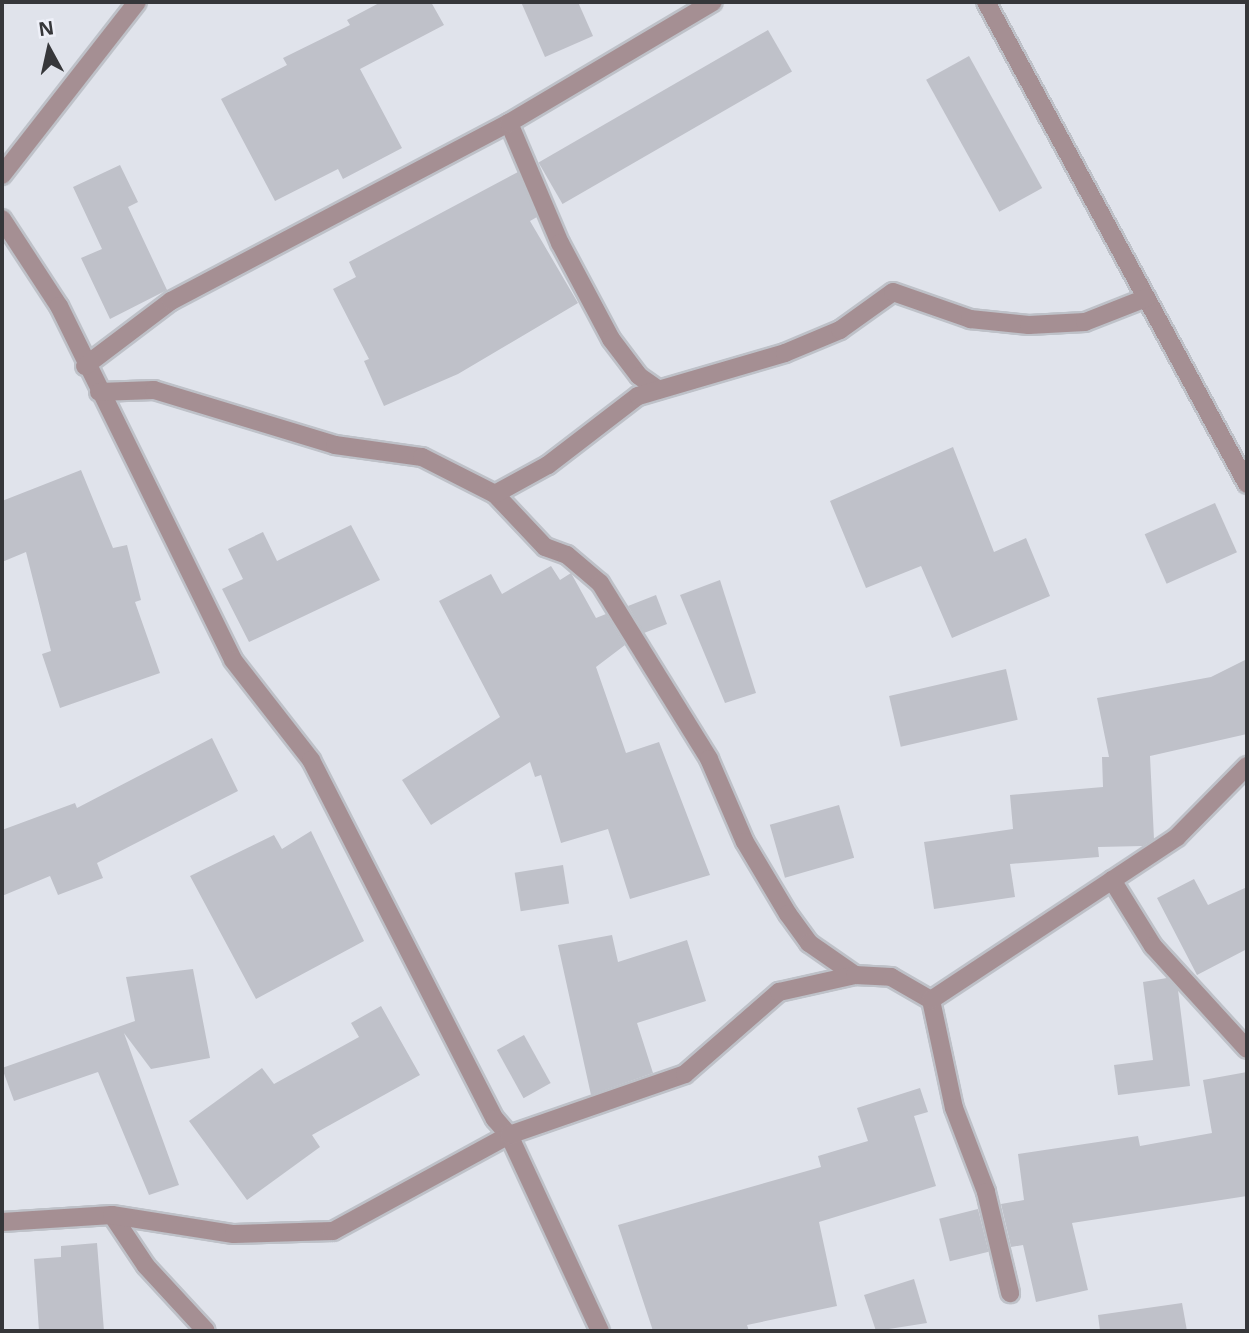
<!DOCTYPE html>
<style>
body{margin:0}
#map{position:relative;width:1249px;height:1333px;overflow:hidden;background:#e0e3eb;font-family:"Open Sans",sans-serif}
div>[style]{position:absolute}
.building>*{inset:0;background:#bfc1c9;transform-origin:0 0}
.roads{filter:drop-shadow(2px 0 #bec1c8) drop-shadow(-2px 0 #bec1c8) drop-shadow(0 2px #bec1c8) drop-shadow(0 -2px #bec1c8)}
.minor>*{height:18px;margin:-9px;padding:0 9px;transform-origin:9px;border-radius:9px;background:#a58f93}
span{translate:-50% -50%;white-space:nowrap;text-align:center;line-height:1.15;-webkit-text-stroke:7px #eef0f8;paint-order:stroke}
.frame{position:absolute;inset:0;border:4px solid #36373a;pointer-events:none}
.north{position:absolute;left:14px;top:14px;width:70px;height:70px;-webkit-text-stroke:5px #eef0f8;paint-order:stroke;rotate:352deg;font-size:19px;font-weight:700;line-height:28px;text-align:center;color:#36373a}
.north::after{content:'';display:block;margin:auto;width:24px;height:32px;background:#36373a;clip-path:polygon(50% 0,100% 100%,50% 72%,0 100%)}
</style>
<div id="map">
<div class="building">
<i style="clip-path:polygon(381px 2px,431px 2px,444px 25px,360px 69px,402px 148px,343px 179px,338px 169px,275px 201px,221px 99px,287px 65px,283px 58px,350px 25px,347px 20px)"></i>
<i style="clip-path:polygon(521px 2px,578px 2px,593px 36px,545px 57px)"></i>
<i style="left:768px;top:30px;width:48px;height:265px;rotate:60deg"></i>
<i style="left:969px;top:56px;width:151px;height:49px;rotate:61deg"></i>
<i style="clip-path:polygon(120px 165px,138px 202px,128px 207px,167px 290px,110px 319px,81px 258px,102px 249px,73px 187px)"></i>
<i style="clip-path:polygon(518px 172px,537px 217px,530px 221px,578px 303px,458px 374px,384px 406px,364px 361px,369px 359px,333px 289px,356px 277px,349px 262px)"></i>
<i style="clip-path:polygon(953px 447px,994px 552px,1026px 538px,1050px 596px,952px 638px,921px 566px,866px 588px,830px 501px)"></i>
<i style="clip-path:polygon(81px 470px,113px 548px,127px 545px,141px 600px,135px 602px,160px 673px,60px 708px,42px 654px,51px 651px,26px 552px,2px 562px,2px 501px)"></i>
<i style="left:1215px;top:503px;width:54px;height:77px;rotate:66deg"></i>
<i style="clip-path:polygon(351px 525px,380px 580px,249px 642px,222px 589px,243px 579px,228px 549px,263px 532px,277px 561px)"></i>
<i style="clip-path:polygon(551px 566px,560px 580px,571px 573px,596px 618px,606px 614px,625px 645px,596px 667px,626px 753px,659px 742px,710px 875px,630px 899px,608px 829px,561px 843px,541px 775px,535px 777px,530px 762px,431px 825px,402px 780px,500px 717px,439px 601px,491px 574px,502px 594px)"></i>
<i style="clip-path:polygon(720px 580px,756px 693px,725px 703px,680px 595px)"></i>
<i style="clip-path:polygon(656px 595px,667px 624px,644px 633px,628px 606px)"></i>
<i style="clip-path:polygon(1247px 659px,1247px 734px,1150px 756px,1154px 839px,1143px 846px,1098px 847px,1099px 857px,1010px 864px,1015px 897px,934px 909px,924px 842px,1013px 829px,1010px 795px,1103px 787px,1102px 757px,1109px 757px,1097px 698px,1211px 677px)"></i>
<i style="left:1006px;top:669px;width:52px;height:120px;rotate:77deg"></i>
<i style="clip-path:polygon(212px 738px,238px 791px,97px 863px,103px 878px,58px 895px,50px 876px,2px 896px,2px 830px,75px 803px,77px 808px)"></i>
<i style="left:839px;top:805px;width:55px;height:72px;rotate:74deg"></i>
<i style="clip-path:polygon(311px 831px,364px 941px,256px 999px,190px 876px,274px 835px,282px 849px)"></i>
<i style="left:563px;top:865px;width:39px;height:49px;rotate:81deg"></i>
<i style="clip-path:polygon(1194px 879px,1208px 905px,1247px 887px,1247px 949px,1197px 975px,1157px 898px)"></i>
<i style="clip-path:polygon(612px 935px,618px 962px,687px 940px,706px 1001px,637px 1023px,653px 1073px,591px 1095px,558px 945px)"></i>
<i style="clip-path:polygon(193px 969px,210px 1058px,151px 1069px,124px 1033px,179px 1185px,149px 1195px,98px 1072px,14px 1101px,2px 1068px,135px 1021px,126px 977px)"></i>
<i style="clip-path:polygon(1167px 978px,1178px 990px,1190px 1086px,1118px 1095px,1114px 1065px,1153px 1060px,1143px 982px)"></i>
<i style="clip-path:polygon(381px 1006px,420px 1075px,312px 1135px,320px 1147px,247px 1200px,189px 1121px,262px 1068px,274px 1084px,359px 1037px,351px 1023px)"></i>
<i style="left:524px;top:1035px;width:55px;height:31px;rotate:61deg"></i>
<i style="clip-path:polygon(1247px 1072px,1247px 1196px,1072px 1223px,1088px 1290px,1036px 1302px,1023px 1245px,1011px 1247px,1001px 1204px,1024px 1200px,1018px 1154px,1138px 1136px,1140px 1146px,1212px 1133px,1203px 1080px)"></i>
<i style="clip-path:polygon(920px 1088px,928px 1112px,914px 1116px,936px 1186px,819px 1222px,837px 1306px,747px 1325px,749px 1331px,653px 1331px,618px 1225px,821px 1167px,818px 1156px,868px 1141px,857px 1108px)"></i>
<i style="left:978px;top:1209px;width:44px;height:40px;rotate:76deg"></i>
<i style="clip-path:polygon(97px 1243px,104px 1331px,39px 1331px,34px 1259px,61px 1257px,61px 1246px)"></i>
<i style="clip-path:polygon(914px 1279px,927px 1323px,876px 1331px,864px 1295px)"></i>
<i style="clip-path:polygon(1182px 1303px,1187px 1331px,1100px 1331px,1098px 1315px)"></i>
</div>
<div class="roads">
<div class="minor">
<i style="left:986px;top:2px;width:548px;rotate:61.56deg"></i>
<i style="left:509px;top:123px;width:130px;rotate:67deg"></i>
<i style="left:560px;top:243px;width:109px;rotate:62deg"></i>
<i style="left:611px;top:339px;width:46px;rotate:52.9deg"></i>
<i style="left:639px;top:376px;width:24px;rotate:35deg"></i>
<i style="left:2px;top:175px;width:219px;rotate:-52deg"></i>
<i style="left:2px;top:219px;width:104px;rotate:56.8deg"></i>
<i style="left:59px;top:306px;width:394px;rotate:63.8deg"></i>
<i style="left:233px;top:660px;width:127px;rotate:52deg"></i>
<i style="left:311px;top:760px;width:403px;rotate:62.9deg"></i>
<i style="left:495px;top:1119px;width:21px;rotate:49deg"></i>
<i style="left:509px;top:1135px;width:216px;rotate:65.1deg"></i>
<i style="left:85px;top:366px;width:108px;rotate:-37.1deg"></i>
<i style="left:171px;top:301px;width:382px;rotate:-27.8deg"></i>
<i style="left:509px;top:123px;width:237px;rotate:-30.7deg"></i>
<i style="left:99px;top:392px;width:55px;rotate:-2.1deg"></i>
<i style="left:154px;top:390px;width:189px;rotate:16.9deg"></i>
<i style="left:335px;top:445px;width:88px;rotate:7.9deg"></i>
<i style="left:422px;top:457px;width:82px;rotate:26.9deg"></i>
<i style="left:495px;top:494px;width:73px;rotate:46.7deg"></i>
<i style="left:545px;top:547px;width:23px;rotate:20deg"></i>
<i style="left:567px;top:555px;width:43px;rotate:40.3deg"></i>
<i style="left:600px;top:583px;width:207px;rotate:58.2deg"></i>
<i style="left:709px;top:759px;width:90px;rotate:66.6deg"></i>
<i style="left:745px;top:842px;width:84px;rotate:59.2deg"></i>
<i style="left:788px;top:914px;width:36px;rotate:54deg"></i>
<i style="left:809px;top:943px;width:56px;rotate:34.8deg"></i>
<i style="left:495px;top:494px;width:60px;rotate:-28.7deg"></i>
<i style="left:548px;top:465px;width:113px;rotate:-37.5deg"></i>
<i style="left:638px;top:396px;width:153px;rotate:-16.3deg"></i>
<i style="left:785px;top:353px;width:60px;rotate:-22.7deg"></i>
<i style="left:840px;top:330px;width:65px;rotate:-35.6deg"></i>
<i style="left:893px;top:292px;width:82px;rotate:19.3deg"></i>
<i style="left:970px;top:319px;width:59px;rotate:5.8deg"></i>
<i style="left:1029px;top:325px;width:56px;rotate:-3.1deg"></i>
<i style="left:1085px;top:322px;width:66px;rotate:-21.5deg"></i>
<i style="left:1112px;top:880px;width:78px;rotate:58.2deg"></i>
<i style="left:1153px;top:946px;width:139px;rotate:47.6deg"></i>
<i style="left:931px;top:1000px;width:110px;rotate:78deg"></i>
<i style="left:954px;top:1108px;width:90px;rotate:69.1deg"></i>
<i style="left:986px;top:1192px;width:104px;rotate:76.6deg"></i>
<i style="left:112px;top:1215px;width:61px;rotate:56.3deg"></i>
<i style="left:146px;top:1266px;width:88px;rotate:47.3deg"></i>
<i style="left:2px;top:1222px;width:110px;rotate:-3.6deg"></i>
<i style="left:112px;top:1215px;width:123px;rotate:8.9deg"></i>
<i style="left:234px;top:1234px;width:99px;rotate:-1.7deg"></i>
<i style="left:333px;top:1231px;width:200px;rotate:-28.6deg"></i>
<i style="left:509px;top:1135px;width:186px;rotate:-19.1deg"></i>
<i style="left:685px;top:1074px;width:125px;rotate:-41.1deg"></i>
<i style="left:779px;top:992px;width:78px;rotate:-12.6deg"></i>
<i style="left:855px;top:975px;width:36px;rotate:3deg"></i>
<i style="left:891px;top:977px;width:46px;rotate:29.9deg"></i>
<i style="left:931px;top:1000px;width:295px;rotate:-33.5deg"></i>
<i style="left:1177px;top:837px;width:100px;rotate:-45.4deg"></i>
</div>
</div>
<div class="frame"></div>
<div class="north">N</div>
</div>
